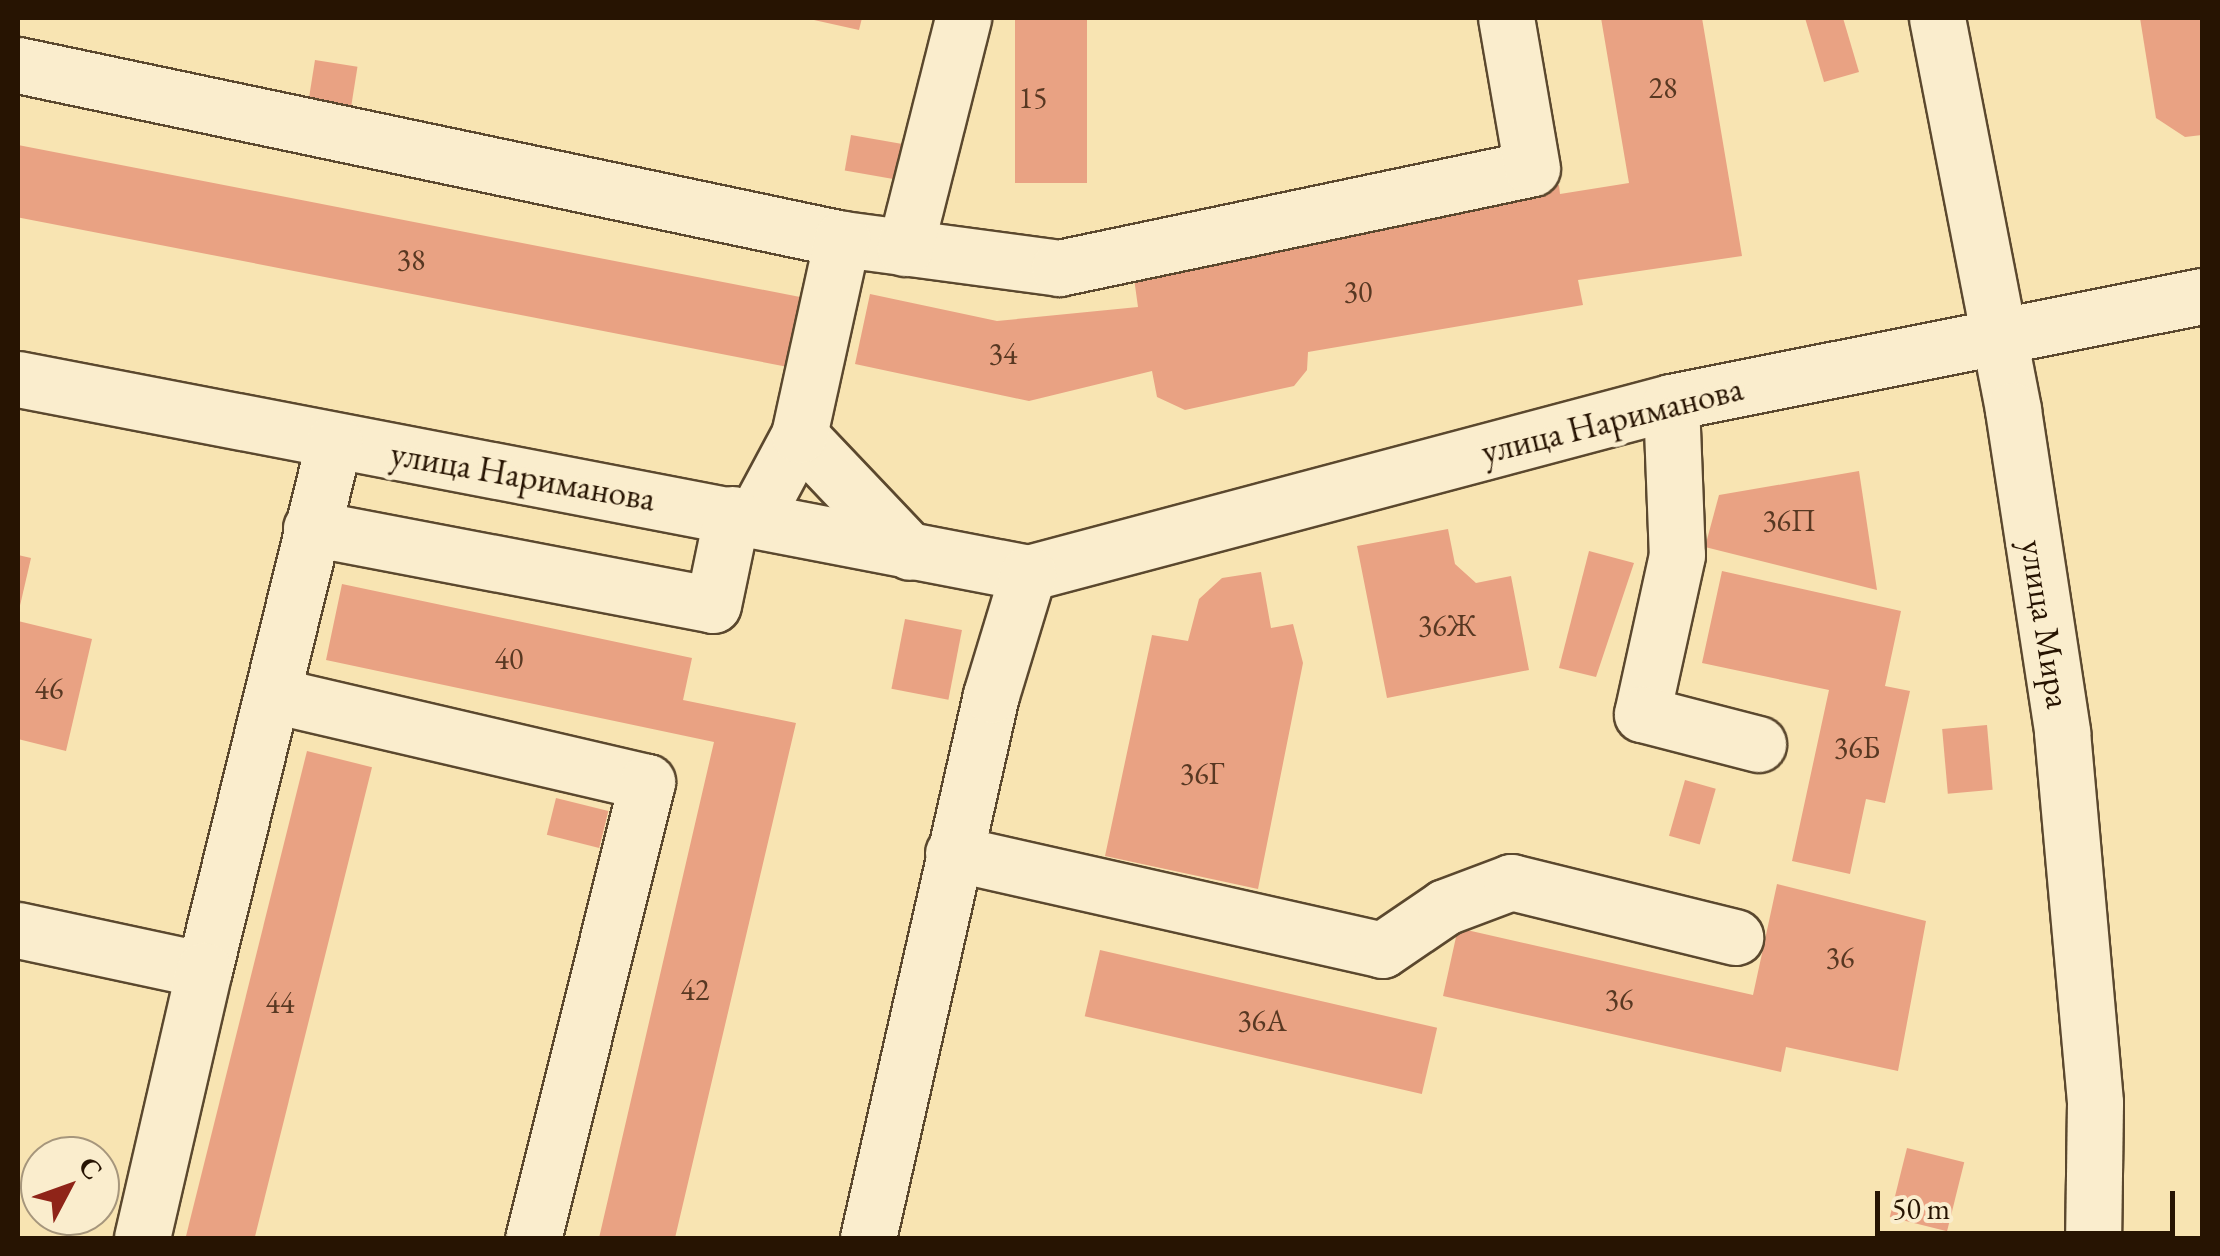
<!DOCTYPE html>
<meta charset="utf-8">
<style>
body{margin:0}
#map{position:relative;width:2220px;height:1256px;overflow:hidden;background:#f8e4b2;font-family:"EB Garamond",serif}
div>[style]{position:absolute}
.building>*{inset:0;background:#e9a283;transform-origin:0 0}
.roads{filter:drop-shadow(2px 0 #5b482e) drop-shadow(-2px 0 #5b482e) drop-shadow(0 2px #5b482e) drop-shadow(0 -2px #5b482e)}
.minor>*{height:55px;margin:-27.5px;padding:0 27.5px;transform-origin:27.5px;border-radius:27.5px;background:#faedcd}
span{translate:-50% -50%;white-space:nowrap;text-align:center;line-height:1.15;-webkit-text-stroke:10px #faedcd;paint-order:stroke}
.number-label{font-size:30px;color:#583822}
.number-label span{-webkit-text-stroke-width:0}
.street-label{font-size:35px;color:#271402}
.frame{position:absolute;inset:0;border:20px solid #271402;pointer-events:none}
.north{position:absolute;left:20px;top:1136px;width:100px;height:100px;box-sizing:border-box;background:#faedcd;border:2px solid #a6967c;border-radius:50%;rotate:49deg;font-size:28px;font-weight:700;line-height:40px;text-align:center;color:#271402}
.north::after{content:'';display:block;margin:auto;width:35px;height:45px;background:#8f2418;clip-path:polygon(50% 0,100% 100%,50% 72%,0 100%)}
.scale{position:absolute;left:1875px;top:1191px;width:300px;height:45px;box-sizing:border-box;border:5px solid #271402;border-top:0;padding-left:12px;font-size:30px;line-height:35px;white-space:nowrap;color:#271402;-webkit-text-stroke:8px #faedcd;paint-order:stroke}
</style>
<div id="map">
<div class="building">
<i style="clip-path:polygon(805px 18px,862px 18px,859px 30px)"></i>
<i style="left:1015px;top:18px;width:72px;height:165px"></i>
<i style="clip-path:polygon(1601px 18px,1702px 18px,1742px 256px,1578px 280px,1583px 305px,1308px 352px,1307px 370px,1294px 386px,1185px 410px,1157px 397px,1152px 371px,1029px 401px,855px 364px,870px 294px,997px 321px,1138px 307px,1133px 271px,1559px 185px,1560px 194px,1629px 183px)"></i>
<i style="clip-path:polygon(1805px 18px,1843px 18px,1859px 72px,1824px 82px)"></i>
<i style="clip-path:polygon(2140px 18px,2202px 18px,2202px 135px,2185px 137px,2156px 118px)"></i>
<i style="left:315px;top:60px;width:43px;height:40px;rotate:9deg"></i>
<i style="left:851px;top:135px;width:58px;height:36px;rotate:10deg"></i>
<i style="left:18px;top:145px;width:802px;height:71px;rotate:11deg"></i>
<i style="clip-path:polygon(1859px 471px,1877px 590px,1705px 547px,1719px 495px)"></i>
<i style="clip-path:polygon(1448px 529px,1455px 564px,1476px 583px,1511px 576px,1529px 670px,1387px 698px,1357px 546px)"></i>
<i style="clip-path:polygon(1589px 551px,1634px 563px,1596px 677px,1559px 668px)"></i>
<i style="clip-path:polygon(18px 555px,31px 558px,19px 610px,18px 610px)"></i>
<i style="clip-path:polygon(1722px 571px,1901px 611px,1885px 686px,1910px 691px,1885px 803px,1866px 799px,1850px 874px,1792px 861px,1829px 690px,1702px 663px)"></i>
<i style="clip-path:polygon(1261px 572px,1271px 628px,1293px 624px,1303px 663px,1258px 889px,1105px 856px,1152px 635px,1188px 641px,1199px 599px,1222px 578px)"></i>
<i style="clip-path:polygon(342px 584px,692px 658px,683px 700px,796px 723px,675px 1238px,599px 1238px,714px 742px,326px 660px)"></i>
<i style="left:905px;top:619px;width:58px;height:71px;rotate:11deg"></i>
<i style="clip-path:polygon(18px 621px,92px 639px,66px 751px,18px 739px)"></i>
<i style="left:1987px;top:725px;width:65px;height:45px;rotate:85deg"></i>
<i style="left:307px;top:751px;width:67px;height:501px;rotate:14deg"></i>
<i style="left:1685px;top:780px;width:32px;height:58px;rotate:16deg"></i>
<i style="left:556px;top:798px;width:54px;height:38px;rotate:14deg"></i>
<i style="clip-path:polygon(1777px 884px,1926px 921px,1898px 1071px,1786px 1047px,1781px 1072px,1443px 996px,1458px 928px,1753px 995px)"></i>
<i style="left:1100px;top:950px;width:346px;height:68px;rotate:13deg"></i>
<i style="left:1907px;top:1148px;width:59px;height:71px;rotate:14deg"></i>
</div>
<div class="roads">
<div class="minor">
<i style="left:1937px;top:18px;width:399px;rotate:79deg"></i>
<i style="left:2013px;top:410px;width:326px;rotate:81.3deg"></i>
<i style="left:2062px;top:732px;width:372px;rotate:84.9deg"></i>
<i style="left:2095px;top:1103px;width:135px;rotate:90.8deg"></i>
<i style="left:18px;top:65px;width:842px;rotate:11.92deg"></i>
<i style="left:842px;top:239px;width:219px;rotate:7.6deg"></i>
<i style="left:1059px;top:268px;width:483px;rotate:-11.9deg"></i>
<i style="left:1532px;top:168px;width:152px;rotate:-99.8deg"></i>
<i style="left:905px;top:248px;width:237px;rotate:-75.8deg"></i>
<i style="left:18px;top:379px;width:1028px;rotate:10.87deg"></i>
<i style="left:1028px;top:573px;width:665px;rotate:-14.89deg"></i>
<i style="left:1671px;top:402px;width:541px;rotate:-11.29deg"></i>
<i style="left:1671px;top:402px;width:153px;rotate:87.8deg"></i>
<i style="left:1677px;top:555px;width:163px;rotate:102.4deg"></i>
<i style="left:1642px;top:714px;width:120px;rotate:14.5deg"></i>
<i style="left:799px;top:435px;width:161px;rotate:46.5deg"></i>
<i style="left:754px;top:519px;width:95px;rotate:-61.8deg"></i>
<i style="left:799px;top:435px;width:201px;rotate:-77.6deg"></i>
<i style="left:311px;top:528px;width:409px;rotate:10.8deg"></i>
<i style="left:713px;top:605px;width:93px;rotate:-78.2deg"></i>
<i style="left:273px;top:695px;width:384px;rotate:13.1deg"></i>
<i style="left:647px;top:782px;width:470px;rotate:104deg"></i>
<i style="left:953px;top:853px;width:440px;rotate:12.7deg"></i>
<i style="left:1382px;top:950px;width:76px;rotate:-34.3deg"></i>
<i style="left:1445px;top:907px;width:71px;rotate:-20.7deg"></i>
<i style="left:1511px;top:882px;width:231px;rotate:13.8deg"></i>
<i style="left:18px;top:930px;width:190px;rotate:12.1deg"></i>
<i style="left:204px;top:970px;width:544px;rotate:-76.17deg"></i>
<i style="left:142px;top:1238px;width:275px;rotate:-77deg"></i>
<i style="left:868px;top:1238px;width:557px;rotate:-77.24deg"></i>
<i style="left:991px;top:695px;width:127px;rotate:-73.1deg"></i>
</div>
</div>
<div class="number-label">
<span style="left:1663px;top:88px">28</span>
<span style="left:1033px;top:98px">15</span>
<span style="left:411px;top:260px">38</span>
<span style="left:1358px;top:292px">30</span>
<span style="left:1003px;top:354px">34</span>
<span style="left:1789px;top:521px">36П</span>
<span style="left:1447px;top:626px">36Ж</span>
<span style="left:509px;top:659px">40</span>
<span style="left:49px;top:689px">46</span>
<span style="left:1857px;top:748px">36Б</span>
<span style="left:1202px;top:774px">36Г</span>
<span style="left:1840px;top:958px">36</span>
<span style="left:695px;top:990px">42</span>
<span style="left:1619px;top:1000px">36</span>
<span style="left:280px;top:1003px">44</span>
<span style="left:1262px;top:1021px">36А</span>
</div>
<div class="street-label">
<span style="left:1612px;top:420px;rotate:-14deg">улица Нариманова</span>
<span style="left:523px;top:476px;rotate:10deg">улица Нариманова</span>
<span style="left:2046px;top:624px;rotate:81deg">улица Мира</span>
</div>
<div class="frame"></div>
<div class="north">С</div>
<div class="scale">50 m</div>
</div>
